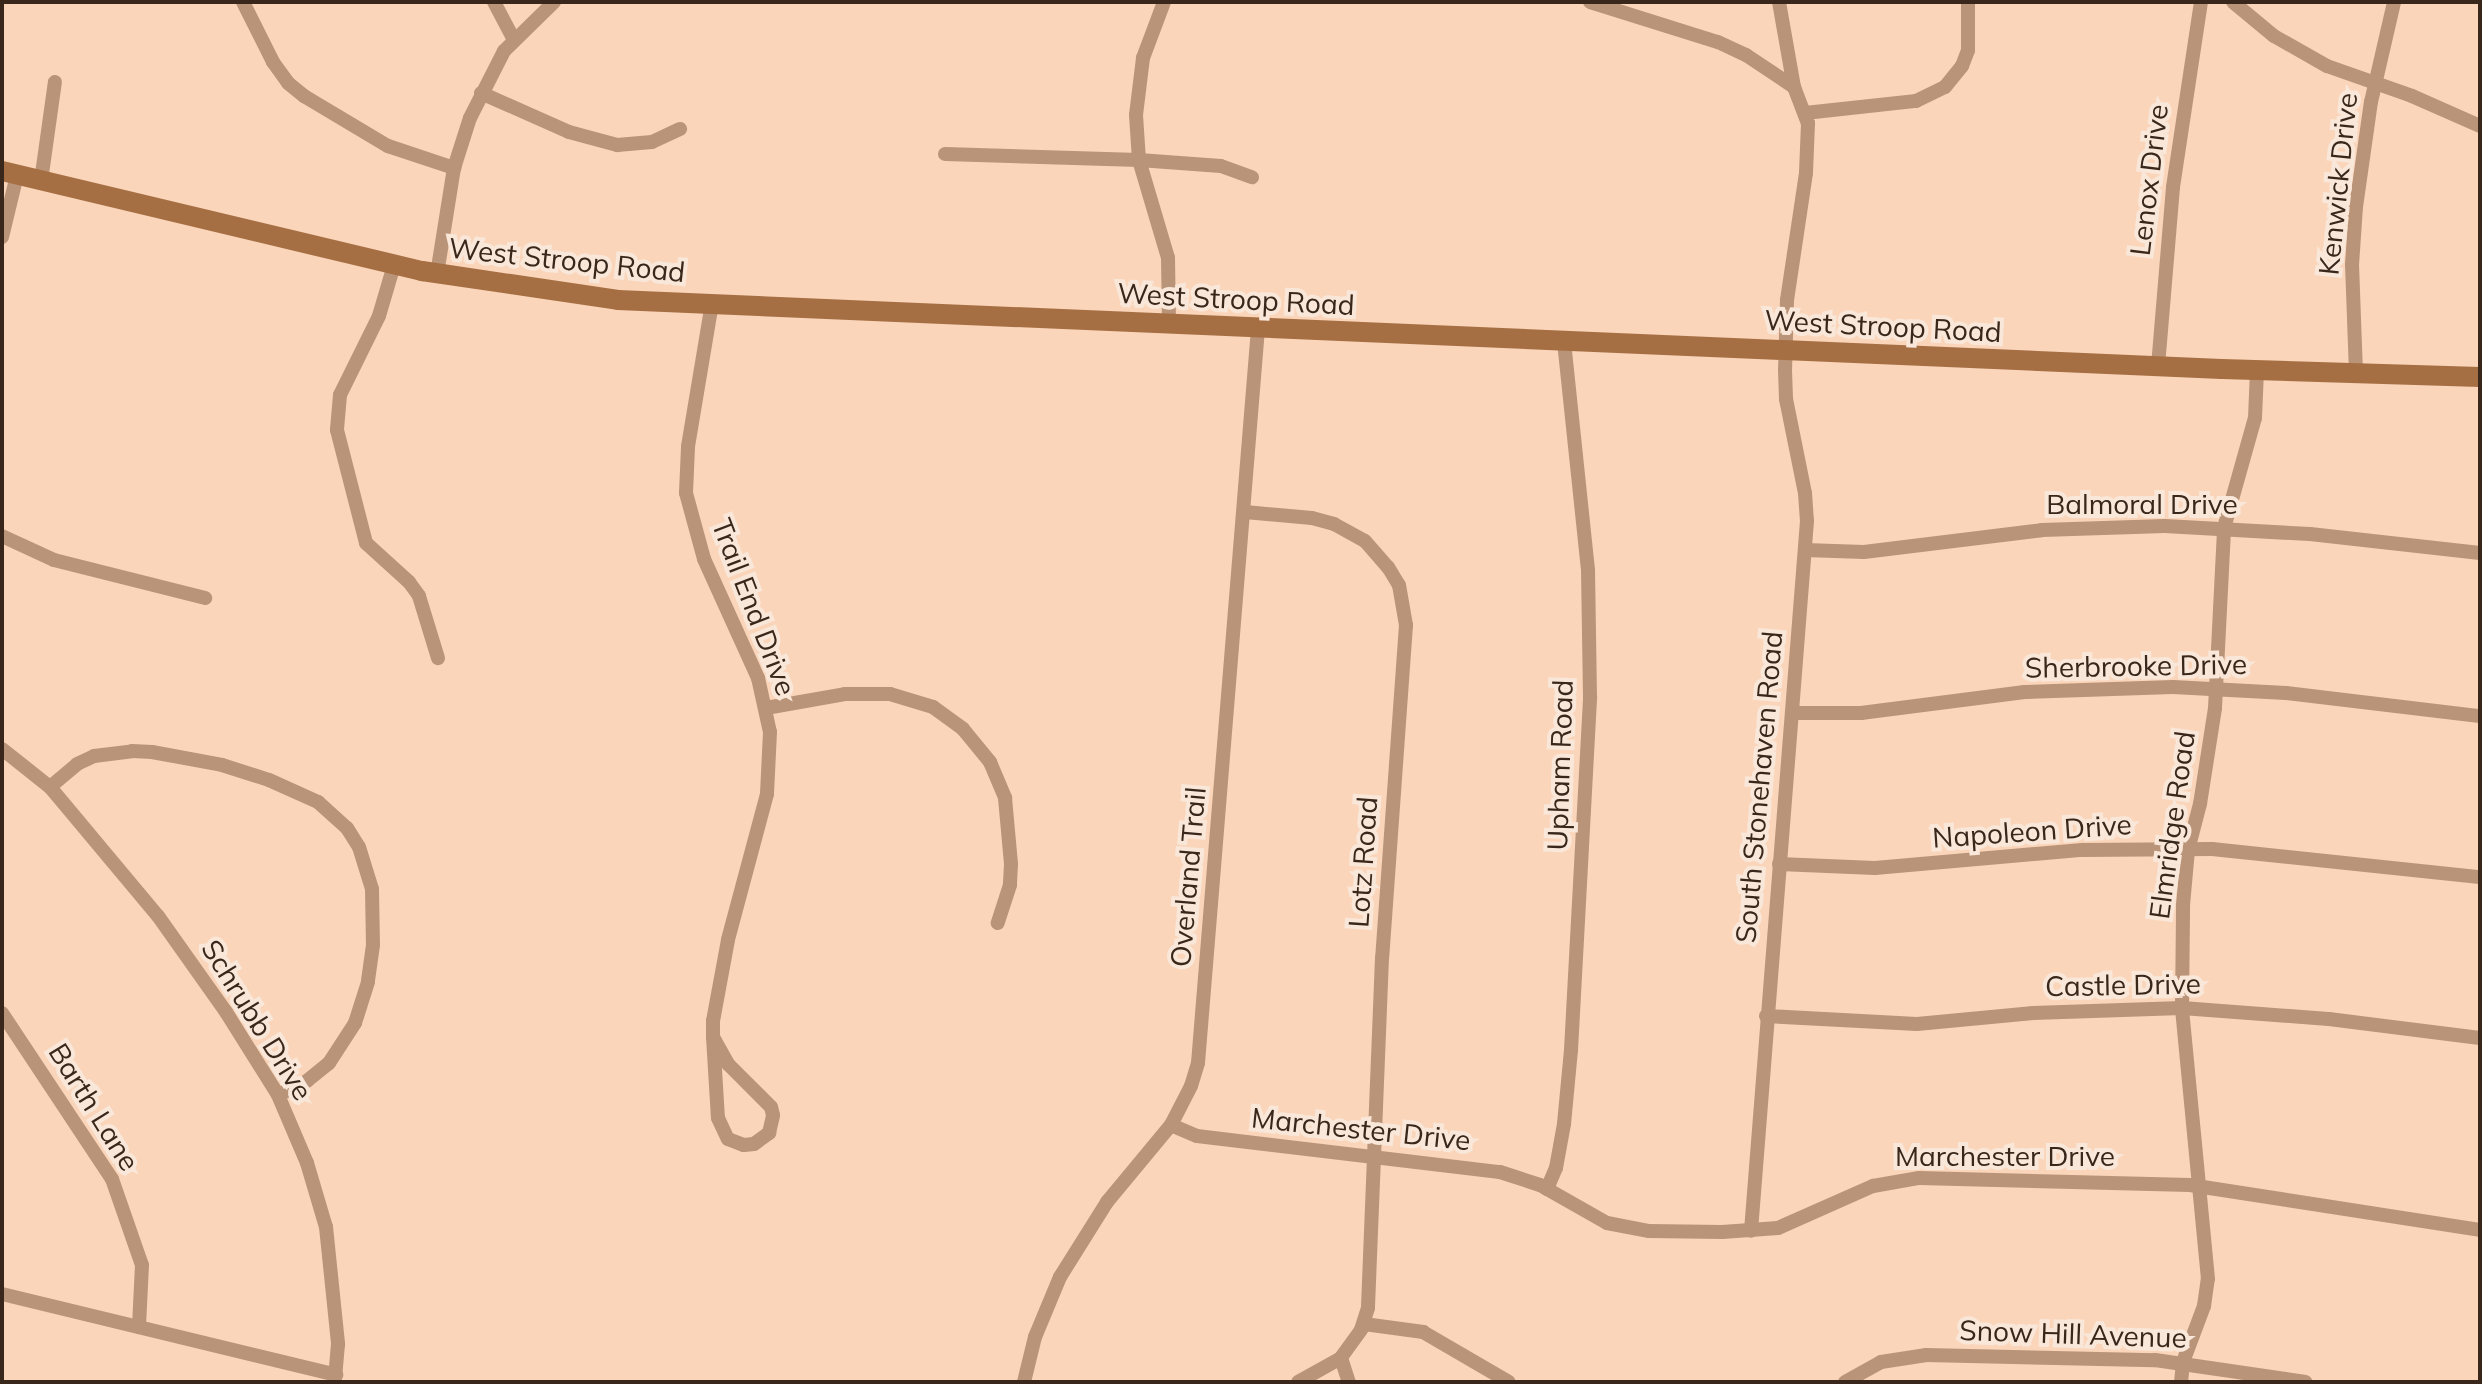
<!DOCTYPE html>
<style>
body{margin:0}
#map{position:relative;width:2482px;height:1384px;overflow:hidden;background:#fad5ba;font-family:Mulish,sans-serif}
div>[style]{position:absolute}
.minor>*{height:14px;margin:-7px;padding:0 7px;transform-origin:7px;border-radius:7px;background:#ba9478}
.secondary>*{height:20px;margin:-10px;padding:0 10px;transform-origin:10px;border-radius:10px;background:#a66f43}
span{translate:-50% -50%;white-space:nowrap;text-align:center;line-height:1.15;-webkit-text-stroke:8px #f9e7d9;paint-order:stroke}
.street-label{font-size:28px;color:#38271a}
.frame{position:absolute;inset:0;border:4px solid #38271a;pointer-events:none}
</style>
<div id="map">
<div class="minor">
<i style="left:243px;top:2px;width:67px;rotate:63.4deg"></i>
<i style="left:273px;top:62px;width:26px;rotate:54deg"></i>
<i style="left:288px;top:83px;width:21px;rotate:39deg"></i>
<i style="left:304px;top:96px;width:98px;rotate:30.8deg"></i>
<i style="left:388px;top:146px;width:70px;rotate:18.4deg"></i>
<i style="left:494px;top:2px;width:41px;rotate:62.2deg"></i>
<i style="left:1164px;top:2px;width:60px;rotate:110.6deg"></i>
<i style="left:1143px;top:58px;width:57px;rotate:97deg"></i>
<i style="left:1136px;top:115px;width:45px;rotate:86.2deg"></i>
<i style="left:1139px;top:160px;width:102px;rotate:73.5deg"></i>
<i style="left:1168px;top:258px;width:66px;rotate:89.1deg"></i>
<i style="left:1590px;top:2px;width:134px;rotate:17.4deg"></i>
<i style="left:1718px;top:42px;width:31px;rotate:25deg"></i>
<i style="left:1746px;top:55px;width:58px;rotate:33.7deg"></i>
<i style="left:1794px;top:87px;width:39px;rotate:69deg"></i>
<i style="left:1808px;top:123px;width:50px;rotate:92.3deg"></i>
<i style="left:1806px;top:173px;width:128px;rotate:98.5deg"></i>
<i style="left:1787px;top:300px;width:70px;rotate:91.6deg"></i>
<i style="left:1785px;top:370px;width:29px;rotate:88deg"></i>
<i style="left:1786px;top:399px;width:96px;rotate:78.6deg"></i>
<i style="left:1805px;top:493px;width:28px;rotate:86deg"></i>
<i style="left:1807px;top:521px;width:712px;rotate:94.51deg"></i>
<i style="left:1779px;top:2px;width:86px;rotate:80deg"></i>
<i style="left:2233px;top:2px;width:53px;rotate:39.7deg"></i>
<i style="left:2274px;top:36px;width:61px;rotate:29.5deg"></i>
<i style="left:2327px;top:66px;width:90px;rotate:19.4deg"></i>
<i style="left:2412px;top:96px;width:74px;rotate:23.8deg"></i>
<i style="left:481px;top:93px;width:96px;rotate:23.9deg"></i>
<i style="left:569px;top:132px;width:50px;rotate:15.2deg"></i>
<i style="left:617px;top:145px;width:35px;rotate:-5deg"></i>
<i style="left:652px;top:142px;width:31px;rotate:-25deg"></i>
<i style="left:1805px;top:113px;width:112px;rotate:-6.2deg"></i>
<i style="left:1916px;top:101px;width:32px;rotate:-26deg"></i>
<i style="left:1945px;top:87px;width:27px;rotate:-51deg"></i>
<i style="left:1962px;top:66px;width:17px;rotate:-69deg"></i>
<i style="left:1968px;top:50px;width:48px;rotate:-90deg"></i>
<i style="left:945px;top:154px;width:194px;rotate:1.8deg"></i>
<i style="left:1139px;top:160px;width:82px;rotate:4.2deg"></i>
<i style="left:1221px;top:166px;width:33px;rotate:20deg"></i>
<i style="left:41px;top:181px;width:100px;rotate:-82deg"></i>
<i style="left:2px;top:237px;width:64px;rotate:-76.4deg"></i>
<i style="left:394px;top:265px;width:53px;rotate:106.4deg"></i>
<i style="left:379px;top:316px;width:88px;rotate:116.3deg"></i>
<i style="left:340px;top:395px;width:35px;rotate:95deg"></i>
<i style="left:337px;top:430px;width:117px;rotate:75.6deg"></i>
<i style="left:366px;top:543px;width:58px;rotate:42.2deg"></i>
<i style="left:409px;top:582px;width:17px;rotate:54deg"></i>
<i style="left:419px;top:596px;width:65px;rotate:73deg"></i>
<i style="left:437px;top:274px;width:107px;rotate:-80.9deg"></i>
<i style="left:454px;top:168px;width:52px;rotate:-72.3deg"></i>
<i style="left:470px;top:118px;width:75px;rotate:-63.1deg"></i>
<i style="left:504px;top:51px;width:70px;rotate:-44.4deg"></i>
<i style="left:712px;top:303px;width:146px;rotate:99.5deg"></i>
<i style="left:688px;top:447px;width:46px;rotate:92.5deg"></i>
<i style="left:686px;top:493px;width:68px;rotate:74.7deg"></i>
<i style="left:704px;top:559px;width:131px;rotate:65.6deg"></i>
<i style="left:758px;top:678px;width:55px;rotate:77.5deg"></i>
<i style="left:770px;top:732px;width:62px;rotate:92.8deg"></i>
<i style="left:767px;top:794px;width:151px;rotate:105deg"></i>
<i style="left:728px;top:940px;width:82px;rotate:100.5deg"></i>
<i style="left:713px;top:1021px;width:16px;rotate:90deg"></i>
<i style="left:713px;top:1037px;width:81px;rotate:86.5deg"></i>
<i style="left:718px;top:1118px;width:23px;rotate:65deg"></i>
<i style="left:728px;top:1139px;width:17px;rotate:21deg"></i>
<i style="left:744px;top:1145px;width:10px;rotate:-6deg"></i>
<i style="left:754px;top:1144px;width:19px;rotate:-36deg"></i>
<i style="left:769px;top:1133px;width:18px;rotate:-77deg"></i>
<i style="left:773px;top:1115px;width:8px;rotate:-104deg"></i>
<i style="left:771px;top:1107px;width:61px;rotate:-135deg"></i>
<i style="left:728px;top:1064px;width:31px;rotate:-119deg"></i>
<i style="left:2158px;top:366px;width:180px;rotate:-85.2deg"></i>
<i style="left:2173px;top:187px;width:187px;rotate:-81.4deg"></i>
<i style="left:2356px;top:373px;width:108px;rotate:-92.1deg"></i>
<i style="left:2352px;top:265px;width:58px;rotate:-86.1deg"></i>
<i style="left:2356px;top:207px;width:106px;rotate:-81.9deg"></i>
<i style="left:2371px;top:102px;width:103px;rotate:-77deg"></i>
<i style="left:1245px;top:512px;width:67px;rotate:5.1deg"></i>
<i style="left:1312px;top:518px;width:23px;rotate:15deg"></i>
<i style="left:1334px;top:524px;width:35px;rotate:29deg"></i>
<i style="left:1365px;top:541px;width:35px;rotate:49deg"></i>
<i style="left:1388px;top:567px;width:21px;rotate:59deg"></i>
<i style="left:1399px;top:585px;width:41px;rotate:80.1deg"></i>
<i style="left:1406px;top:625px;width:334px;rotate:94.1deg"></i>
<i style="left:1382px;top:958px;width:350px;rotate:92.3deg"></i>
<i style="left:1368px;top:1308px;width:23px;rotate:108deg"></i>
<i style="left:1361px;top:1330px;width:34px;rotate:126deg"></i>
<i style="left:1341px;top:1358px;width:49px;rotate:150.8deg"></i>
<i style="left:2px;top:536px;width:57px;rotate:24.8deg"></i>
<i style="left:54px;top:560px;width:156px;rotate:14.1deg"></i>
<i style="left:1805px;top:550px;width:59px;rotate:1.9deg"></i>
<i style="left:1864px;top:552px;width:179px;rotate:-7deg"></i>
<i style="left:2042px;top:530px;width:123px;rotate:-1.9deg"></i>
<i style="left:2165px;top:526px;width:145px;rotate:3.2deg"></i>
<i style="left:2310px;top:534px;width:171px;rotate:6.4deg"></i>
<i style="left:766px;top:708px;width:80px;rotate:-10deg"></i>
<i style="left:845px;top:694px;width:45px"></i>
<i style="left:890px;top:694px;width:45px;rotate:16.8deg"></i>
<i style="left:933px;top:707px;width:37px;rotate:36deg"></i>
<i style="left:963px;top:729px;width:43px;rotate:50.7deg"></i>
<i style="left:990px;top:762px;width:39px;rotate:67deg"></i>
<i style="left:1005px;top:798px;width:66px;rotate:84.8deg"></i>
<i style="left:1011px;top:864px;width:21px;rotate:93deg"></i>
<i style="left:1010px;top:885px;width:40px;rotate:108deg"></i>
<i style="left:1792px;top:713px;width:69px"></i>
<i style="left:1861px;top:713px;width:165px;rotate:-7.3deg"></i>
<i style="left:2025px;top:692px;width:148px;rotate:-1.9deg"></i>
<i style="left:2173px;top:687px;width:113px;rotate:3deg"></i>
<i style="left:2286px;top:693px;width:195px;rotate:6.8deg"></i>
<i style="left:2px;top:749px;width:61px;rotate:38.4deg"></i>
<i style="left:50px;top:787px;width:168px;rotate:50.1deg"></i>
<i style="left:158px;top:916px;width:118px;rotate:54.7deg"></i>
<i style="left:226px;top:1012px;width:98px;rotate:57.9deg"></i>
<i style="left:278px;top:1095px;width:74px;rotate:66.9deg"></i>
<i style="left:307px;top:1163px;width:67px;rotate:73.5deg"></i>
<i style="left:326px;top:1227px;width:118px;rotate:84.1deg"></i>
<i style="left:338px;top:1344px;width:38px;rotate:95deg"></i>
<i style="left:50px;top:787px;width:35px;rotate:-40deg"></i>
<i style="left:77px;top:764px;width:19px;rotate:-25deg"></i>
<i style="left:94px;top:756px;width:38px;rotate:-7deg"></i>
<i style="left:132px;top:751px;width:20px;rotate:3deg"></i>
<i style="left:152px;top:752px;width:71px;rotate:10.5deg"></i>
<i style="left:222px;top:765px;width:49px;rotate:17.7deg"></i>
<i style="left:269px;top:780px;width:54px;rotate:24.2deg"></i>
<i style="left:318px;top:802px;width:39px;rotate:42deg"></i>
<i style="left:347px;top:828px;width:22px;rotate:58deg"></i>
<i style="left:359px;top:847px;width:44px;rotate:72.8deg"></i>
<i style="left:372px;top:889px;width:56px;rotate:89deg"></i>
<i style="left:373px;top:945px;width:37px;rotate:98deg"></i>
<i style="left:368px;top:982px;width:43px;rotate:107.6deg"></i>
<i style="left:355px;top:1023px;width:48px;rotate:123deg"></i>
<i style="left:329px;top:1063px;width:28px;rotate:141deg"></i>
<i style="left:307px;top:1081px;width:32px;rotate:154deg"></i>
<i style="left:1779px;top:864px;width:96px;rotate:2.4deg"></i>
<i style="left:1875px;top:868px;width:208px;rotate:-5deg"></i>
<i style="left:2082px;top:850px;width:130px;rotate:-0.4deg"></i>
<i style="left:2212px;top:849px;width:269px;rotate:6deg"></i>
<i style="left:2px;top:1013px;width:199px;rotate:56.5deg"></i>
<i style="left:112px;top:1179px;width:91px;rotate:70.8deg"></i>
<i style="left:142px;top:1265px;width:62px;rotate:92.8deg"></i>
<i style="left:1766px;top:1016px;width:151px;rotate:3deg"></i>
<i style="left:1917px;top:1024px;width:117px;rotate:-5.4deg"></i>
<i style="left:2033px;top:1013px;width:149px;rotate:-1.9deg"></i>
<i style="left:2182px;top:1008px;width:147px;rotate:4.3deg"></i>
<i style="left:2329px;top:1019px;width:152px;rotate:7.2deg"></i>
<i style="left:1171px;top:1125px;width:28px;rotate:23deg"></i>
<i style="left:1197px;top:1136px;width:305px;rotate:6.8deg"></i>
<i style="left:1500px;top:1172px;width:42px;rotate:18deg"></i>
<i style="left:1540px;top:1185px;width:77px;rotate:29.6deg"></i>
<i style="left:1607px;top:1223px;width:43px;rotate:10.8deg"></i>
<i style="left:1649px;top:1231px;width:73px;rotate:0.8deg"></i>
<i style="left:1722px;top:1232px;width:56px;rotate:-4.1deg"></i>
<i style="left:1778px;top:1228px;width:104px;rotate:-23.9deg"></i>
<i style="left:1873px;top:1186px;width:47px;rotate:-9.9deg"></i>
<i style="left:1919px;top:1178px;width:271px;rotate:1.5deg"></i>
<i style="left:2190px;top:1185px;width:293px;rotate:8.8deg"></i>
<i style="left:1547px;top:1189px;width:23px;rotate:-67deg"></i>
<i style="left:1556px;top:1168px;width:45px;rotate:-79.7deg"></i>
<i style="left:1564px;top:1124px;width:74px;rotate:-84.6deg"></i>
<i style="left:1571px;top:1050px;width:354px;rotate:-86.9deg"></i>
<i style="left:1590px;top:697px;width:127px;rotate:-90.9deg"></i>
<i style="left:1588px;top:570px;width:230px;rotate:-96deg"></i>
<i style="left:2px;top:1294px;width:344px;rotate:13.6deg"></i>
<i style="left:1364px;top:1324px;width:60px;rotate:7.7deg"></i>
<i style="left:1423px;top:1332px;width:99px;rotate:30.2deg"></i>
<i style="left:1341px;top:1358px;width:25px;rotate:72deg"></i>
<i style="left:1024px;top:1382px;width:46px;rotate:-76.3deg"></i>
<i style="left:1035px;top:1337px;width:65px;rotate:-67.4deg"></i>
<i style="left:1060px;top:1277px;width:89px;rotate:-57.9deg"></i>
<i style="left:1107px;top:1202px;width:100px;rotate:-50.3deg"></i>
<i style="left:1171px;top:1125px;width:44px;rotate:-62.9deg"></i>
<i style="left:1191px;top:1086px;width:24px;rotate:-73deg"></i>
<i style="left:1198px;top:1063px;width:737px;rotate:-85.33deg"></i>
<i style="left:1845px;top:1382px;width:41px;rotate:-29.1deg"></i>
<i style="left:1881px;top:1362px;width:46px;rotate:-8.8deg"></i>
<i style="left:1926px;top:1355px;width:229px;rotate:1.3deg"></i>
<i style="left:2155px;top:1360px;width:152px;rotate:8.3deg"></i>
<i style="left:2181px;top:1382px;width:20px;rotate:-84deg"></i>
<i style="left:2183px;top:1362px;width:60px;rotate:-69.4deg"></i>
<i style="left:2204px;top:1306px;width:27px;rotate:-82deg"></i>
<i style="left:2208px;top:1279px;width:272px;rotate:-95.5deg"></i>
<i style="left:2182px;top:1008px;width:103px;rotate:-89.4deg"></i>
<i style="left:2183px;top:905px;width:55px;rotate:-84.8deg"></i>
<i style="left:2188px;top:850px;width:48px;rotate:-75.4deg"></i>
<i style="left:2200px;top:804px;width:97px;rotate:-81.1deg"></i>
<i style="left:2215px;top:708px;width:180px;rotate:-87.1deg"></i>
<i style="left:2224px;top:528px;width:114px;rotate:-74.3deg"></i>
<i style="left:2255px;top:418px;width:48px;rotate:-87.6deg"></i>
</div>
<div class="secondary">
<i style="left:2px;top:171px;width:432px;rotate:13.4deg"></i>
<i style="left:422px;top:271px;width:198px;rotate:8.4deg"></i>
<i style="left:618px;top:300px;width:1605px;rotate:2.46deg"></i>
<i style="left:2222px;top:369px;width:258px;rotate:1.8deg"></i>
</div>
<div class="street-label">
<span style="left:2149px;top:180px;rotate:-83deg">Lenox Drive</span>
<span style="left:2338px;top:184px;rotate:-84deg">Kenwick Drive</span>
<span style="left:567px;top:260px;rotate:6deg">West Stroop Road</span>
<span style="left:1236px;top:299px;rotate:3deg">West Stroop Road</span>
<span style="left:1883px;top:326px;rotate:3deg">West Stroop Road</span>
<span style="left:2142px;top:504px">Balmoral Drive</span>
<span style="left:754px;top:607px;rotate:69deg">Trail End Drive</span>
<span style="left:2136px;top:666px;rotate:-1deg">Sherbrooke Drive</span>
<span style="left:1560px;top:765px;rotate:-88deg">Upham Road</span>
<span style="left:1759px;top:787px;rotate:-85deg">South Stonehaven Road</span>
<span style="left:2172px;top:825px;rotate:-82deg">Elmridge Road</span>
<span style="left:2032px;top:831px;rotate:-4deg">Napoleon Drive</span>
<span style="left:1363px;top:862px;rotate:-86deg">Lotz Road</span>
<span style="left:1188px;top:877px;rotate:-85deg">Overland Trail</span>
<span style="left:2123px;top:985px;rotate:-1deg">Castle Drive</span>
<span style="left:257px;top:1020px;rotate:58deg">Schrubb Drive</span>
<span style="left:94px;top:1107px;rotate:58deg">Barth Lane</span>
<span style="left:1361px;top:1129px;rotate:6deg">Marchester Drive</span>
<span style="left:2005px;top:1156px">Marchester Drive</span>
<span style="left:2073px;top:1334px;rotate:2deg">Snow Hill Avenue</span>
</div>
<div class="frame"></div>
</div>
